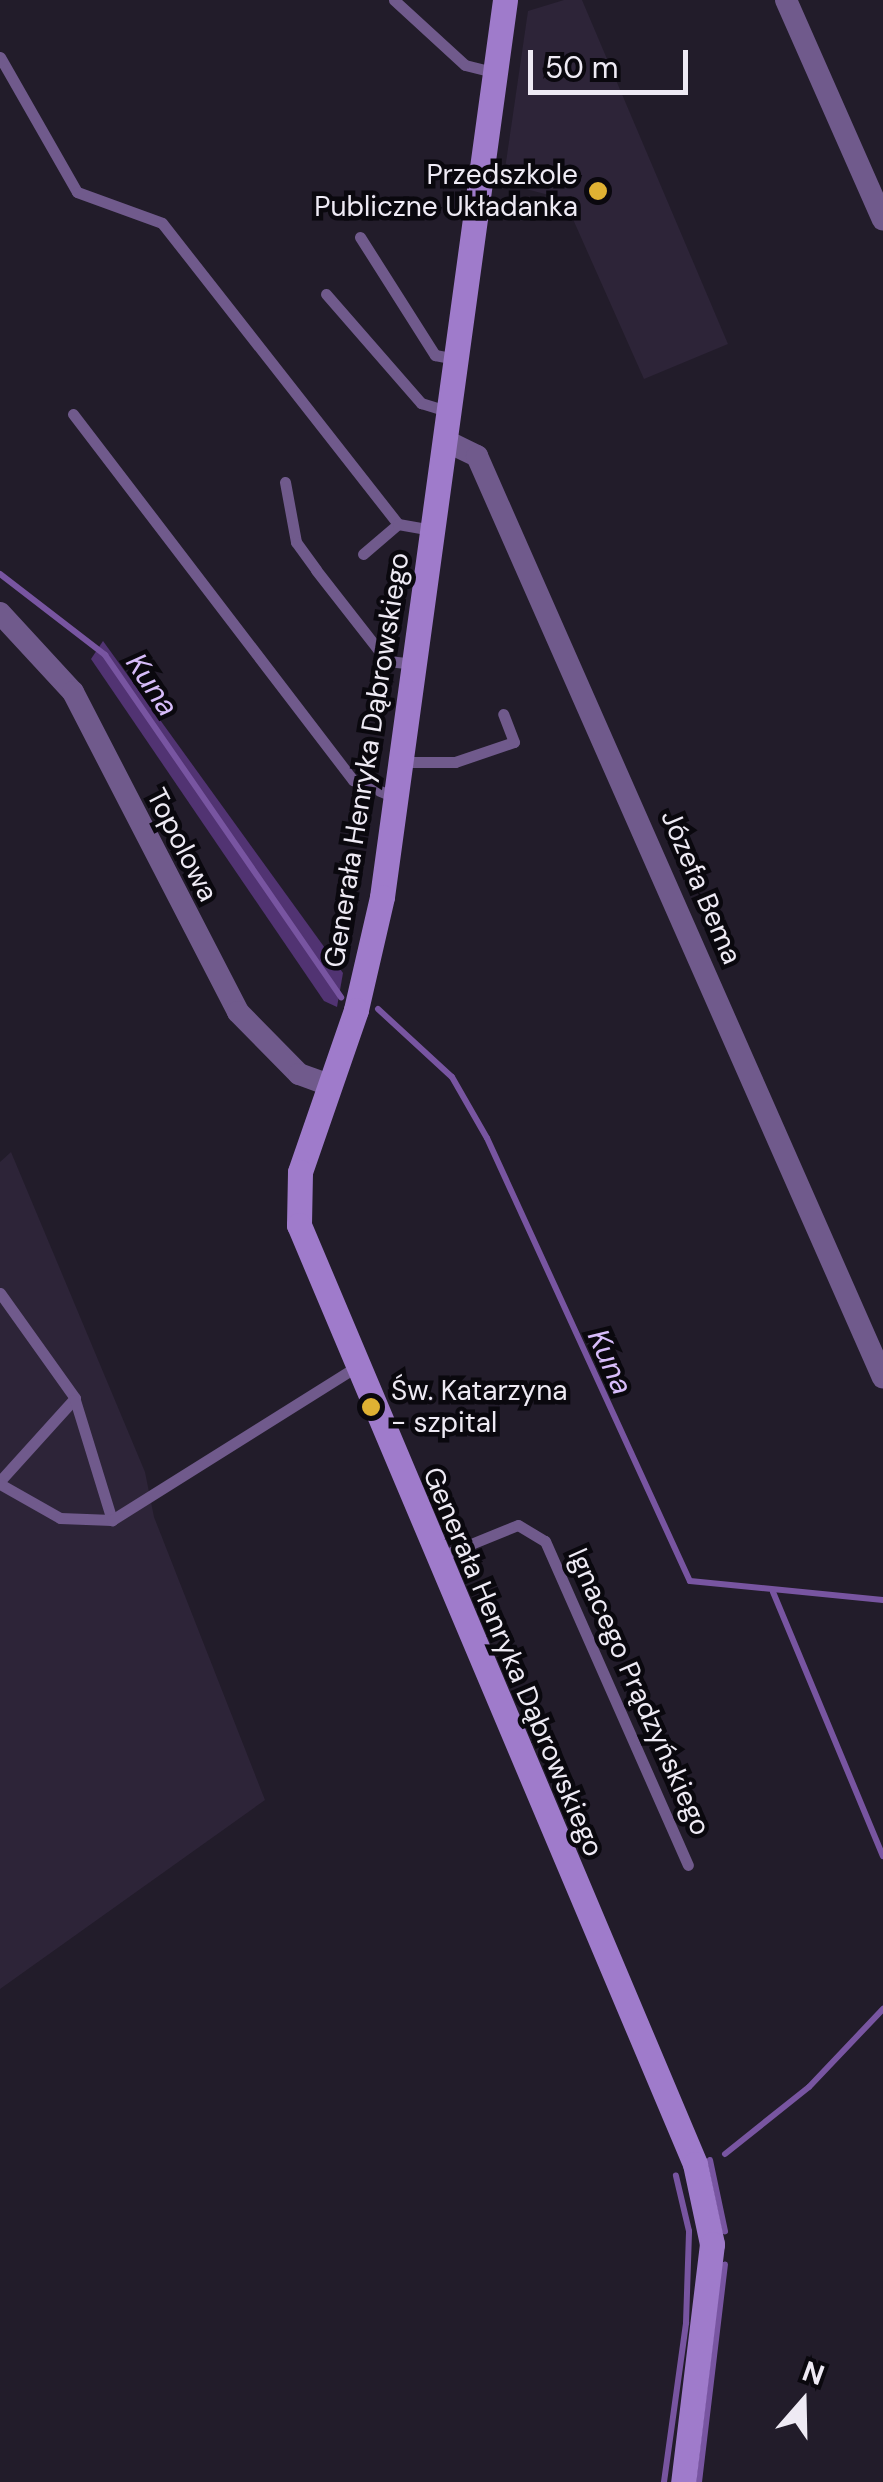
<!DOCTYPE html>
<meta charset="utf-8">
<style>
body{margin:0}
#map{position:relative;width:883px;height:2482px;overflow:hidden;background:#221c2a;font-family:"DM Sans",sans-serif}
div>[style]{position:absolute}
.built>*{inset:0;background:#2d2438}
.green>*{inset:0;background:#513372}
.stream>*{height:6px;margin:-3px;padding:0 3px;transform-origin:3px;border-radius:3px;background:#7855a1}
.lane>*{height:11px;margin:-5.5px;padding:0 5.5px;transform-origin:5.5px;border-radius:5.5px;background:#705a8c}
.street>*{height:22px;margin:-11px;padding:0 11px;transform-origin:11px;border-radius:11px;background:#705a8c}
.secondary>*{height:25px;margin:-12.5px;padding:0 12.5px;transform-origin:12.5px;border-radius:12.5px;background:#9f7bcb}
.dots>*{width:28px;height:28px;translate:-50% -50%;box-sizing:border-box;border:5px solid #0a080e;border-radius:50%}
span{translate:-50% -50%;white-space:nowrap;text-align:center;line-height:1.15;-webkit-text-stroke:9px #0a080e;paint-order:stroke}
.poi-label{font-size:28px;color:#eeeaf4}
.right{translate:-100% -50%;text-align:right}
.left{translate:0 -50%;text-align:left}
.street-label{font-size:28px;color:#eeeaf4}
.water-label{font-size:30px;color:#d7bcfa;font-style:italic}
.north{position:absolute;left:753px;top:2352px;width:100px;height:100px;-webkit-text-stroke:8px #0a080e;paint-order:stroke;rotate:20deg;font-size:28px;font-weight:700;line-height:40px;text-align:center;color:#eeeaf4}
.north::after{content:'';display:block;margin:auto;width:35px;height:45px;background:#eeeaf4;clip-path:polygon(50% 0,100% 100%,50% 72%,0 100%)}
.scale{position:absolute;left:528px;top:50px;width:160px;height:45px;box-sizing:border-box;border:5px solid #eeeaf4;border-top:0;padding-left:12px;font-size:30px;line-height:35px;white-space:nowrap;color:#eeeaf4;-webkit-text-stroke:8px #0a080e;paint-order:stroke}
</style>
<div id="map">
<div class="built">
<i style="clip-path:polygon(564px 0,582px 0,728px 344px,644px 379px,564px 199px,503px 183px,528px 11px)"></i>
<i style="clip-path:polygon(11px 1152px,145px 1472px,154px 1517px,265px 1800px,0 1989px,0 1162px)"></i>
</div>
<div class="green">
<i style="clip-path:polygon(103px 641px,343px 973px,337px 1007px,324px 1001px,91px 659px)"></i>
</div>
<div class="stream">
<i style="left:0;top:574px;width:133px;rotate:37.6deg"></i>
<i style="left:105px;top:655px;width:416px;rotate:55.4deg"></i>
<i style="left:378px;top:1009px;width:100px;rotate:42.6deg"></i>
<i style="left:452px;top:1077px;width:70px;rotate:60.2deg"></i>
<i style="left:487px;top:1138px;width:487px;rotate:65.4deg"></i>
<i style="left:690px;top:1581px;width:194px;rotate:5.6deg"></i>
<i style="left:773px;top:1592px;width:286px;rotate:67.4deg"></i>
<i style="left:725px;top:2154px;width:107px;rotate:-38.6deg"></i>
<i style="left:809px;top:2087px;width:108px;rotate:-46.5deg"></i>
<i style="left:710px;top:2160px;width:73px;rotate:78.1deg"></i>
<i style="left:664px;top:2482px;width:161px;rotate:-82.1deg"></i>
<i style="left:686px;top:2323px;width:92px;rotate:-88.1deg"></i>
<i style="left:689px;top:2231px;width:57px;rotate:-103.3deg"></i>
<i style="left:699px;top:2482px;width:219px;rotate:-83.2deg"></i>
</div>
<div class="lane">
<i style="left:394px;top:0;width:96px;rotate:42.5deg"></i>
<i style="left:465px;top:65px;width:30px;rotate:14deg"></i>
<i style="left:0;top:57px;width:155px;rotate:60.3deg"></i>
<i style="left:77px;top:192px;width:90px;rotate:20deg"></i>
<i style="left:162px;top:223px;width:382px;rotate:51.9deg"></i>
<i style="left:360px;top:237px;width:140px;rotate:57.6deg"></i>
<i style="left:435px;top:355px;width:21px;rotate:11deg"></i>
<i style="left:326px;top:294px;width:145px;rotate:48.9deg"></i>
<i style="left:421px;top:403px;width:28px;rotate:17deg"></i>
<i style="left:73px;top:414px;width:461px;rotate:52.6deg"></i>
<i style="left:353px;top:780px;width:48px;rotate:22.2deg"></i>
<i style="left:285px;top:482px;width:61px;rotate:79.6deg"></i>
<i style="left:296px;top:542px;width:34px;rotate:54deg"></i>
<i style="left:316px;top:570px;width:115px;rotate:52deg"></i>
<i style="left:387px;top:661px;width:29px;rotate:6deg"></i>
<i style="left:363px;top:554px;width:46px;rotate:-40.6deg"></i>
<i style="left:398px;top:524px;width:36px;rotate:10deg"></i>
<i style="left:402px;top:762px;width:53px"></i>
<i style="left:455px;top:762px;width:62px;rotate:-18.7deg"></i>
<i style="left:514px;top:742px;width:30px;rotate:-111deg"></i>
<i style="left:0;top:1293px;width:129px;rotate:54.5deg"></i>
<i style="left:75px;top:1398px;width:112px;rotate:132.1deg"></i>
<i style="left:75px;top:1400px;width:126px;rotate:72.9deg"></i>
<i style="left:0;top:1484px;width:69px;rotate:29.5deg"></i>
<i style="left:60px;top:1518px;width:52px;rotate:2.2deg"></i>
<i style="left:112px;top:1520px;width:284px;rotate:-32.1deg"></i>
<i style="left:439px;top:1557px;width:85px;rotate:-22.1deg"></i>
<i style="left:518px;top:1525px;width:31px;rotate:31deg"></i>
<i style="left:545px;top:1541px;width:354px;rotate:66.2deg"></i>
</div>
<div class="street">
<i style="left:786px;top:0;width:240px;rotate:66.2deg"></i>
<i style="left:444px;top:440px;width:37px;rotate:26deg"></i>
<i style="left:477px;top:456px;width:1007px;rotate:66.23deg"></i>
<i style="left:0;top:613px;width:108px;rotate:47.3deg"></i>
<i style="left:73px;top:692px;width:360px;rotate:62.7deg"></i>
<i style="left:238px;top:1012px;width:87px;rotate:45.5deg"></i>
<i style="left:299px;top:1074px;width:32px;rotate:20deg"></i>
</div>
<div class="secondary">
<i style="left:505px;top:0;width:905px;rotate:97.81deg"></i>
<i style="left:382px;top:897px;width:116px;rotate:103deg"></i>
<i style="left:356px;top:1010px;width:171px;rotate:109.1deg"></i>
<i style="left:300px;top:1172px;width:53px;rotate:91.1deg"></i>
<i style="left:299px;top:1225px;width:1019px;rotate:67.13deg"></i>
<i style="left:695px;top:2164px;width:82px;rotate:78deg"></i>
<i style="left:712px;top:2244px;width:240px;rotate:96.9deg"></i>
</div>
<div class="dots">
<i style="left:598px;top:191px;background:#dfb133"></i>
<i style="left:371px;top:1407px;background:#dfb133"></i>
</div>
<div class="poi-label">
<span class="right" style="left:578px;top:191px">Przedszkole<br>Publiczne Układanka</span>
<span class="left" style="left:391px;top:1407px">Św. Katarzyna<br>- szpital</span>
</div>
<div class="street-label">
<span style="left:367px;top:760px;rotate:-81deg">Generała Henryka Dąbrowskiego</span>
<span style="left:182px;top:845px;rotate:63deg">Topolowa</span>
<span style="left:701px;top:887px;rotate:67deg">Józefa Bema</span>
<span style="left:513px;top:1662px;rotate:67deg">Generała Henryka Dąbrowskiego</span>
<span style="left:639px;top:1692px;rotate:66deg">Ignacego Prądzyńskiego</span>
</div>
<div class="water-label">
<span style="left:152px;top:685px;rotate:56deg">Kuna</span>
<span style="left:610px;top:1362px;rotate:66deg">Kuna</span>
</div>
<div class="north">N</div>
<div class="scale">50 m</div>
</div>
